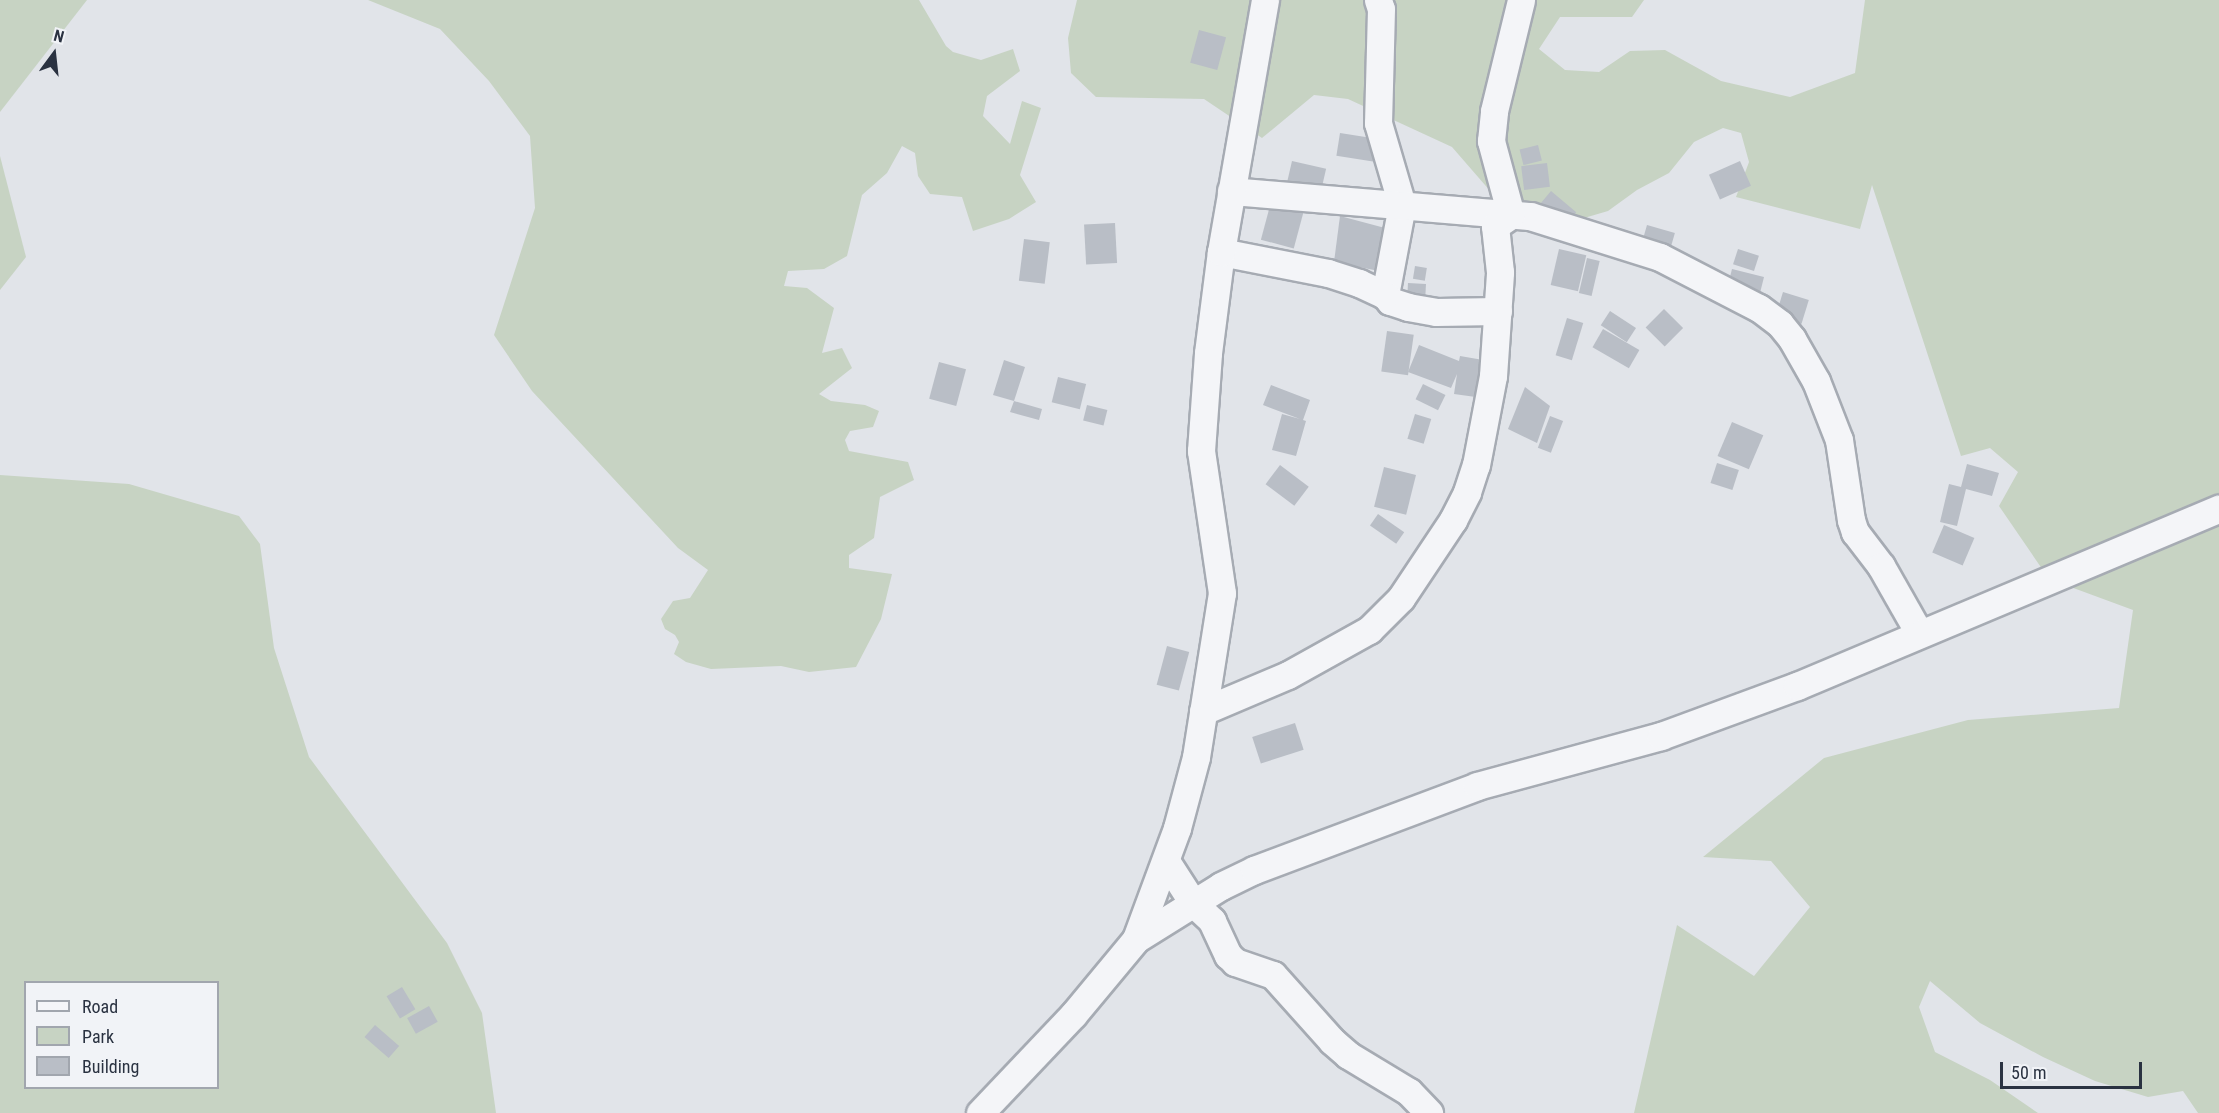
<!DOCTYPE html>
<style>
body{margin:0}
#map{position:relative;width:2219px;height:1113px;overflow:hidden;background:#e1e4e9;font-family:"Roboto Condensed",sans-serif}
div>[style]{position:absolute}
.green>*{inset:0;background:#c7d3c3}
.building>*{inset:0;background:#b9bec6;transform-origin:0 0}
.roads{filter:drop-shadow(2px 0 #a6abb3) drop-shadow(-2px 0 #a6abb3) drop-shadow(0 2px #a6abb3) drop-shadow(0 -2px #a6abb3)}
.minor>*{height:27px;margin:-13.5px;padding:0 13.5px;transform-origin:13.5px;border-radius:13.5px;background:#f4f5f8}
span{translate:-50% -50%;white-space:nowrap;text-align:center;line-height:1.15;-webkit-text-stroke:5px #f1f3f7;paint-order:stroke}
.legend{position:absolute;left:24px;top:981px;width:195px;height:108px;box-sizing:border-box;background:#f1f3f7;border:2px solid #a1a6ae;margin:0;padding:8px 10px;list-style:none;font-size:18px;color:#2a3241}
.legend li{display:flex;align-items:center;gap:12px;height:30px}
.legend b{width:30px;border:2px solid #a1a6ae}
.north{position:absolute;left:24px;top:24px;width:60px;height:60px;-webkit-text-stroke:4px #f1f3f7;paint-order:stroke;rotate:15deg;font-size:16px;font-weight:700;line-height:24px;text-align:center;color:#2a3241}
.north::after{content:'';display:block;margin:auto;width:21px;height:27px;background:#2a3241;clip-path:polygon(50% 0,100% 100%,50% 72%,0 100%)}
.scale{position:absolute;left:2000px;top:1062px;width:142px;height:27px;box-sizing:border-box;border:3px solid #2a3241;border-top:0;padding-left:8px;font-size:18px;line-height:21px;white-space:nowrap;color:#2a3241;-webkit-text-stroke:4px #f1f3f7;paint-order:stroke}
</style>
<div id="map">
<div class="green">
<i style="clip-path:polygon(0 0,87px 0,0 112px)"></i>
<i style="clip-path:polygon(368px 0,919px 0,946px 46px,953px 52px,981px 60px,1013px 49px,1020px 71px,987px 96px,983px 116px,1010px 144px,1022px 101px,1041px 108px,1020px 175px,1036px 202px,1009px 219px,973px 231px,962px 197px,930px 194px,918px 176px,915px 153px,902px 146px,887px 173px,862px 195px,847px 256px,824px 269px,788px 271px,784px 286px,807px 288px,834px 308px,822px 353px,842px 348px,852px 368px,819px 394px,831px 401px,865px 405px,879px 411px,873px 427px,850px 431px,845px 440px,849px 451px,908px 462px,914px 480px,880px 497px,874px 538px,849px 555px,849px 568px,892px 574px,881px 619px,856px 667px,809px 672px,781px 666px,711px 669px,686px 662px,674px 654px,679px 642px,675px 635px,665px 629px,661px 619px,673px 601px,690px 598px,708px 570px,678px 548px,532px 391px,494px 335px,535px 208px,530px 136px,489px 81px,440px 29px)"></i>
<i style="clip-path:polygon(1077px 0,1644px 0,1632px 17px,1560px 17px,1539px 49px,1565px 70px,1599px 72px,1630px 51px,1665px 50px,1721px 81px,1790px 97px,1855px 73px,1865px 0,2219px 0,2219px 1113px,2198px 1113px,2183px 1091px,2148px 1097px,2095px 1081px,2043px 1057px,1980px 1023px,1930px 981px,1919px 1007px,1935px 1052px,1990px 1080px,2038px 1113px,1634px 1113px,1677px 925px,1754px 976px,1810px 907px,1771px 861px,1703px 857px,1824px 758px,1968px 720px,2119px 708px,2133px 610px,2049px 579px,1999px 506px,2018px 472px,1990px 448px,1961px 456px,1872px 185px,1860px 229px,1736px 197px,1749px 162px,1741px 133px,1723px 128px,1694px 142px,1669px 173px,1637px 190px,1608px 211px,1567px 223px,1511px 215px,1452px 147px,1348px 99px,1314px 95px,1262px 138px,1204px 99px,1096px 97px,1071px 73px,1068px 38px)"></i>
<i style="clip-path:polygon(0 156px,26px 257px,0 290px)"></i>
<i style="clip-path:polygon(evenodd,0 475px,129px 484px,239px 516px,260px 544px,274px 648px,309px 757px,447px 943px,482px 1013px,496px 1113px,0 1113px,0 475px,26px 982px,218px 982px,218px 1088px,26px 1088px,26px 982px)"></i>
</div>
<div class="building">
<i style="left:1199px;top:30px;width:28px;height:34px;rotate:15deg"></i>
<i style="left:1340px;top:133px;width:37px;height:23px;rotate:9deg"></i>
<i style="left:1538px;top:145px;width:16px;height:19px;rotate:76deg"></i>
<i style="left:1292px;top:161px;width:35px;height:29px;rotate:13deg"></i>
<i style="left:1740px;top:161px;width:27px;height:34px;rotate:66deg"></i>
<i style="left:1547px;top:163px;width:24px;height:26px;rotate:83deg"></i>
<i style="left:1551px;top:191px;width:33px;height:30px;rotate:40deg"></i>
<i style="left:1271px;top:202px;width:34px;height:39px;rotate:15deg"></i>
<i style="clip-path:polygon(1340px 216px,1385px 228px,1384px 272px,1334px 262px)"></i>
<i style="left:1115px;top:223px;width:40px;height:31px;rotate:87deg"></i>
<i style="left:1647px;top:225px;width:29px;height:25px;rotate:16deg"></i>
<i style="left:1024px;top:239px;width:26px;height:42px;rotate:7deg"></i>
<i style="left:1559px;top:249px;width:28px;height:37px;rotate:13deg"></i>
<i style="left:1738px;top:249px;width:22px;height:16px;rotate:18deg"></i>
<i style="left:1587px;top:258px;width:13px;height:36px;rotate:13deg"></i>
<i style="left:1415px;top:266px;width:12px;height:13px;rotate:9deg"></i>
<i style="left:1732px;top:269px;width:33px;height:23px;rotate:14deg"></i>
<i style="left:1408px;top:283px;width:18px;height:28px;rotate:3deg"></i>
<i style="left:1783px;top:292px;width:27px;height:25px;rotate:17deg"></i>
<i style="left:1664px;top:309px;width:27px;height:26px;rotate:45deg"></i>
<i style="left:1610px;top:311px;width:31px;height:17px;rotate:33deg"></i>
<i style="left:1567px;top:318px;width:17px;height:39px;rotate:17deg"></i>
<i style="left:1603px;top:329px;width:42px;height:21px;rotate:30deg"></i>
<i style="left:1387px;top:331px;width:27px;height:41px;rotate:8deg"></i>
<i style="clip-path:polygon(1419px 345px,1459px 361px,1460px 356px,1489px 361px,1483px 398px,1454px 394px,1457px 374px,1451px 388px,1408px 372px)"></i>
<i style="clip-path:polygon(1004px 360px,1025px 367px,1014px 401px,1042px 409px,1039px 420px,1010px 412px,1014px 401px,993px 395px)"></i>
<i style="left:939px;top:362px;width:28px;height:38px;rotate:15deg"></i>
<i style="left:1058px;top:377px;width:29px;height:26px;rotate:14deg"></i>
<i style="left:1423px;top:384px;width:25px;height:17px;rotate:26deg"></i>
<i style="clip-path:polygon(1271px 385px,1310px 400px,1303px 420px,1306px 421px,1296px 456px,1272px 450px,1282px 414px,1300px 419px,1263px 405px)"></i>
<i style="clip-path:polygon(1525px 387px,1550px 406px,1537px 443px,1508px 429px)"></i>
<i style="left:1087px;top:405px;width:21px;height:16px;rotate:14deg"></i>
<i style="left:1415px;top:414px;width:17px;height:26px;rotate:17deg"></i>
<i style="left:1550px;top:416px;width:14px;height:34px;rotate:21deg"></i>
<i style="left:1732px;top:422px;width:34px;height:37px;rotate:23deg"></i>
<i style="left:1717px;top:463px;width:23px;height:21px;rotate:18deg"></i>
<i style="clip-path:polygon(1967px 464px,1999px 473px,1992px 496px,1966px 489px,1957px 526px,1940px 522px,1949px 484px,1961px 487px)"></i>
<i style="left:1280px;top:465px;width:36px;height:24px;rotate:37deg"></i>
<i style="left:1384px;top:467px;width:33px;height:41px;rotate:14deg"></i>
<i style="left:1378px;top:514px;width:32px;height:14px;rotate:35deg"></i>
<i style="left:1944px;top:525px;width:33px;height:30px;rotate:23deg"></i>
<i style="left:1167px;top:646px;width:23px;height:40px;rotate:15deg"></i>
<i style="left:1295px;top:723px;width:28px;height:45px;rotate:72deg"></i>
<i style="left:402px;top:987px;width:26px;height:18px;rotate:59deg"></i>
<i style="left:429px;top:1006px;width:18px;height:25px;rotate:61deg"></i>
<i style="left:375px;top:1025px;width:32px;height:16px;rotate:41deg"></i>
</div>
<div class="roads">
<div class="minor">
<i style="left:1378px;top:0;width:9px;rotate:72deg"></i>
<i style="left:1381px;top:9px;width:114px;rotate:91.5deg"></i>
<i style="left:1378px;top:123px;width:85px;rotate:73.7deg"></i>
<i style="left:1402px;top:205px;width:92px;rotate:100.7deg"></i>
<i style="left:1231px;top:191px;width:300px;rotate:4.8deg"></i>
<i style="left:1530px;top:216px;width:136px;rotate:17.5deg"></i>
<i style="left:1660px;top:257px;width:111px;rotate:27.3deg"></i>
<i style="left:1759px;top:308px;width:26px;rotate:37deg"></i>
<i style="left:1780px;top:324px;width:19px;rotate:51deg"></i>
<i style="left:1792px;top:339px;width:48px;rotate:60.3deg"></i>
<i style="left:1816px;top:381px;width:63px;rotate:68.7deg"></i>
<i style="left:1839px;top:440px;width:81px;rotate:81.5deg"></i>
<i style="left:1851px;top:520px;width:13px;rotate:72deg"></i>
<i style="left:1855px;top:532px;width:43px;rotate:52.6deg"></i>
<i style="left:1881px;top:566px;width:77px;rotate:60.4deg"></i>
<i style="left:1221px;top:252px;width:109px;rotate:11.1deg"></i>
<i style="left:1328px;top:273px;width:33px;rotate:18deg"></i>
<i style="left:1359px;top:283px;width:29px;rotate:25deg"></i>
<i style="left:1385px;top:295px;width:8px;rotate:50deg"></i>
<i style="left:1390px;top:301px;width:19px;rotate:18deg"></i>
<i style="left:1408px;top:307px;width:28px;rotate:10deg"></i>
<i style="left:1436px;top:312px;width:62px;rotate:-0.9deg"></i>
<i style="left:1203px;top:711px;width:92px;rotate:-23deg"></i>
<i style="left:1288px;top:675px;width:93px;rotate:-29.1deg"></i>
<i style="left:1369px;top:630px;width:45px;rotate:-45deg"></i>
<i style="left:1401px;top:598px;width:94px;rotate:-56.3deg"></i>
<i style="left:1453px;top:520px;width:31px;rotate:-63deg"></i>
<i style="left:1467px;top:492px;width:28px;rotate:-72deg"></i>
<i style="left:1476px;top:465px;width:91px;rotate:-79.2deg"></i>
<i style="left:1493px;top:376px;width:104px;rotate:-86.1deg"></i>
<i style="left:1500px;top:272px;width:46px;rotate:-96.2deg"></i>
<i style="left:1495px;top:226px;width:19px;rotate:-35deg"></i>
<i style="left:1511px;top:215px;width:77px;rotate:-105.1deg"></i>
<i style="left:1491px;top:141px;width:30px;rotate:-84deg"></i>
<i style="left:1494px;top:111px;width:114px;rotate:-76.3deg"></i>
<i style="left:1166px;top:861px;width:50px;rotate:57.3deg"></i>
<i style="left:1193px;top:903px;width:26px;rotate:43deg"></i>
<i style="left:1212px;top:921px;width:38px;rotate:65deg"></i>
<i style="left:1228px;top:955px;width:10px;rotate:45deg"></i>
<i style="left:1235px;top:962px;width:40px;rotate:18.9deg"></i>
<i style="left:1273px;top:975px;width:89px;rotate:48.2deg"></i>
<i style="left:1332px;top:1041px;width:21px;rotate:41deg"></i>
<i style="left:1348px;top:1055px;width:71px;rotate:31.2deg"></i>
<i style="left:1409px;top:1092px;width:29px;rotate:46deg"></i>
<i style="left:1136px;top:939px;width:100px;rotate:-31.9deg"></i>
<i style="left:1221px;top:886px;width:37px;rotate:-26deg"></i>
<i style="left:1254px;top:870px;width:238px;rotate:-20.6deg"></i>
<i style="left:1477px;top:786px;width:191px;rotate:-15.2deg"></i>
<i style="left:1661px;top:736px;width:145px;rotate:-20.2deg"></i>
<i style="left:1797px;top:686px;width:458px;rotate:-22.8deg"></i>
<i style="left:980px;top:1113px;width:135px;rotate:-46.5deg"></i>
<i style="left:1073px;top:1015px;width:99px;rotate:-50.3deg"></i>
<i style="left:1136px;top:939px;width:118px;rotate:-69.7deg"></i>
<i style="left:1177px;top:828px;width:73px;rotate:-75deg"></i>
<i style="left:1196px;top:757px;width:166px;rotate:-81deg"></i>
<i style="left:1222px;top:593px;width:144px;rotate:-98.4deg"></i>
<i style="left:1201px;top:451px;width:98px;rotate:-85.9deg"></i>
<i style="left:1208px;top:353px;width:102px;rotate:-82.7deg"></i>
<i style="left:1221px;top:252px;width:256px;rotate:-80.1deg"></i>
</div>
</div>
<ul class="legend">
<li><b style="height:8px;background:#f4f5f8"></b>Road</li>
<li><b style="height:16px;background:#c7d3c3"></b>Park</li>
<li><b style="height:16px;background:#b9bec6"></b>Building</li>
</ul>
<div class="north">N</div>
<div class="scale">50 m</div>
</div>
